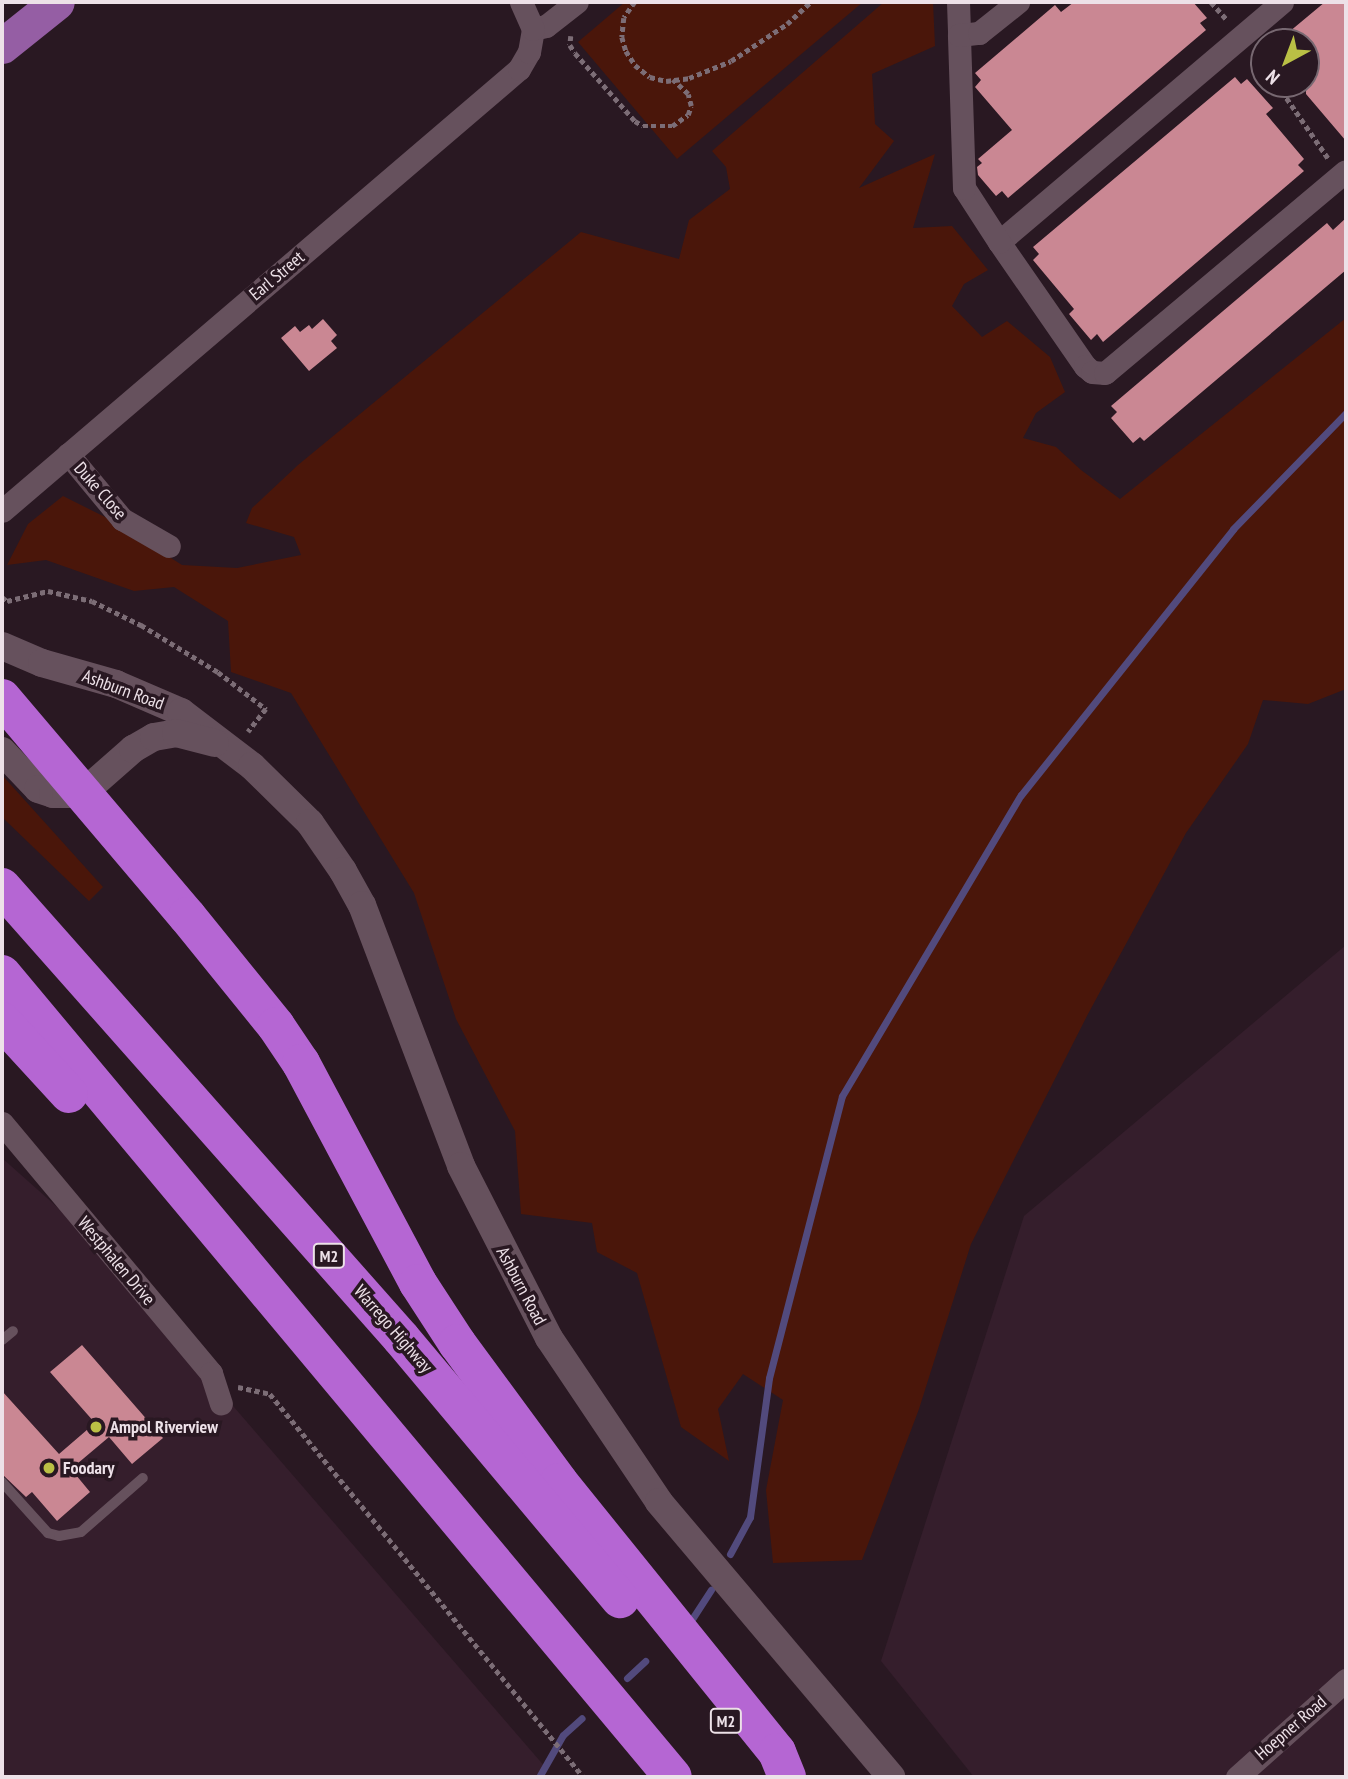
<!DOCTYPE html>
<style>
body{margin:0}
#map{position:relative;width:1348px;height:1779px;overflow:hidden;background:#291822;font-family:"PT Sans Narrow",sans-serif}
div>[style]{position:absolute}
.built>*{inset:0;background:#351e2c}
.green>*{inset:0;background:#4a160a}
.stream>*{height:7px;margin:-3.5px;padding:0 3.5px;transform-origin:3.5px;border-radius:3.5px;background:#524a7d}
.building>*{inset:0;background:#ca8793}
.path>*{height:4.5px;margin-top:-2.25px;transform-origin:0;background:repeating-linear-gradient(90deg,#7c6d76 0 5px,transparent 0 8.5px)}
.service>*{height:10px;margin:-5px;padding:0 5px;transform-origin:5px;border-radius:5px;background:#66515d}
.minor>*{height:23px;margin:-11.5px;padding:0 11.5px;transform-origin:11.5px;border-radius:11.5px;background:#66515d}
.tertiary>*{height:28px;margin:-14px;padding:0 14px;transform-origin:14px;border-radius:14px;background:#66515d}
.primary>*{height:35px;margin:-17.5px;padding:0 17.5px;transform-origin:17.5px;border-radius:17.5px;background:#955ea4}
.motorway>*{height:38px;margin:-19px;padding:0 19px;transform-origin:19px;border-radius:19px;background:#b566d3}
.dots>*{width:19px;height:19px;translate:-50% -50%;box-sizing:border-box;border:4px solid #291822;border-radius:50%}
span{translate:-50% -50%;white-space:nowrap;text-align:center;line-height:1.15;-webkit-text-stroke:7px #291822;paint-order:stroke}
.shield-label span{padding:2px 5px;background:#291822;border:2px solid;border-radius:5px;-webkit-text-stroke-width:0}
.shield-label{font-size:16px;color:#ede1e8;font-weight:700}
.street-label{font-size:18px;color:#ede1e8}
.poi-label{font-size:18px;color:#ede1e8;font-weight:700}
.left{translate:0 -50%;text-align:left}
.frame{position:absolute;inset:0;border:4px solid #ede1e8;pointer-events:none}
.north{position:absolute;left:1250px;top:28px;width:70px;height:70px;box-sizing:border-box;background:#291822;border:2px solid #776871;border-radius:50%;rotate:221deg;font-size:19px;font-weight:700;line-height:28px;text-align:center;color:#ede1e8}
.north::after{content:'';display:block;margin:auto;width:24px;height:32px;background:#bac045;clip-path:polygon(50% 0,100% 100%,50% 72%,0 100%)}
</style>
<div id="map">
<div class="built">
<i style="clip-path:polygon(1346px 945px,1346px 1777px,974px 1777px,881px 1661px,1024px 1216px)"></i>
<i style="clip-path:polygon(2px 1158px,74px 1222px,546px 1768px,535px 1777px,2px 1777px)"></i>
</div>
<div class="green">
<i style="clip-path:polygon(625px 2px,863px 2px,677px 159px,578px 42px)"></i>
<i style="clip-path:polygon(884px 2px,933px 2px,935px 46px,872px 74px,875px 124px,894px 141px,859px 188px,935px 154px,913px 228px,952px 226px,988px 270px,964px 284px,952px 306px,982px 337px,1007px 321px,1050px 357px,1065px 392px,1036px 413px,1023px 438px,1056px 447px,1081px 470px,1120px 499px,1346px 318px,1346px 689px,1308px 704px,1263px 700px,1248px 744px,1186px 833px,1088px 1014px,971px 1244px,919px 1409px,862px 1560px,773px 1563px,766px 1490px,783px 1400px,743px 1374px,718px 1409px,729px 1461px,681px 1427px,637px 1273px,597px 1252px,592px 1223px,521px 1214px,515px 1131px,456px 1019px,414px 893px,291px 693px,231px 672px,228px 621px,174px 587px,134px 591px,46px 560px,7px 565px,28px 524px,63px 496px,111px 520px,182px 565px,237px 568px,301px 555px,294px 537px,246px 523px,252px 508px,298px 465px,581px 232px,679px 259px,689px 220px,730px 189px,726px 167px,712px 151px)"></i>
<i style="clip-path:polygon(2px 775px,103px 887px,89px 901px,2px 817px)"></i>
</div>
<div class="stream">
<i style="left:730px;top:1554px;width:42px;rotate:-61.6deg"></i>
<i style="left:750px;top:1517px;width:140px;rotate:-82.2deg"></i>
<i style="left:769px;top:1378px;width:291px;rotate:-75.5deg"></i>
<i style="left:842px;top:1096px;width:350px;rotate:-59.3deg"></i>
<i style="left:1021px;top:795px;width:340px;rotate:-51.4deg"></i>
<i style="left:1233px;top:529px;width:162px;rotate:-45.8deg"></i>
<i style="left:692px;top:1619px;width:35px;rotate:-57deg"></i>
<i style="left:627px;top:1678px;width:25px;rotate:-43deg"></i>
<i style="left:539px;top:1777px;width:48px;rotate:-60.3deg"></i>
<i style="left:563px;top:1735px;width:25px;rotate:-42deg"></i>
</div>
<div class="building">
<i style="clip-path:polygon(1074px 2px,1193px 2px,1207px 18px,1200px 23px,1206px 30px,1008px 198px,1002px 191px,996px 196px,978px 175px,977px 167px,982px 163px,978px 159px,1012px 130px,975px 87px,981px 80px,975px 73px,1055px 5px,1061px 12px)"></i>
<i style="clip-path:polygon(1325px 2px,1346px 2px,1346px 141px,1306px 94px,1306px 42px,1277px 42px)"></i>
<i style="clip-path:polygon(1235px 77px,1241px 84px,1247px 79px,1273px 108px,1266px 114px,1304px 159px,1298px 165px,1304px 171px,1103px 342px,1097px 334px,1091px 340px,1069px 314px,1074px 309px,1033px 260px,1039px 254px,1033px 247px)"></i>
<i style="clip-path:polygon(1346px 218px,1346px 270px,1144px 441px,1140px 437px,1133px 443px,1111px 418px,1117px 412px,1111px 406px,1327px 223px,1333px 230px)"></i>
<i style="clip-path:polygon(323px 319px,337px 335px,331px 341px,337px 348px,309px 371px,281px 338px,295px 326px,300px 332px,309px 325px,312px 329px)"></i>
<i style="clip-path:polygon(82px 1345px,163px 1438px,132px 1464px,109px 1437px,71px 1469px,90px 1492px,57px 1521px,32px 1492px,26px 1497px,2px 1474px,2px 1391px,59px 1454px,95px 1423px,50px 1372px)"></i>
</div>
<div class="path">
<i style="left:635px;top:2px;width:19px;rotate:125deg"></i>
<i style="left:624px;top:18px;width:19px;rotate:96deg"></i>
<i style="left:622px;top:37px;width:15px;rotate:74deg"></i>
<i style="left:626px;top:51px;width:17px;rotate:57deg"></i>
<i style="left:635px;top:65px;width:19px;rotate:39deg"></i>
<i style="left:650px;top:77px;width:16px;rotate:14deg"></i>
<i style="left:666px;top:81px;width:23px;rotate:-7deg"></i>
<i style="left:689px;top:78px;width:45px;rotate:-22deg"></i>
<i style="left:731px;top:61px;width:67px;rotate:-33.5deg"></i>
<i style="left:787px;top:24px;width:33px;rotate:-43deg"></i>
<i style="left:1211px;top:2px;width:24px;rotate:48deg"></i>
<i style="left:571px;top:36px;width:9px;rotate:96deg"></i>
<i style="left:570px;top:45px;width:9px;rotate:58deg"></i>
<i style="left:575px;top:53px;width:91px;rotate:48.6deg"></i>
<i style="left:635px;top:121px;width:9px;rotate:32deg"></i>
<i style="left:643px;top:126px;width:29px"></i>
<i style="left:672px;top:126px;width:19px;rotate:-35deg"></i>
<i style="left:688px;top:115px;width:9px;rotate:-72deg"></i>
<i style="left:691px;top:106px;width:12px;rotate:-104deg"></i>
<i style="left:688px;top:94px;width:21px;rotate:-137deg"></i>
<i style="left:1254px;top:54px;width:16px;rotate:52deg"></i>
<i style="left:1277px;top:84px;width:90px;rotate:55.4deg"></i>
<i style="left:2px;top:597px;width:6px;rotate:39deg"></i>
<i style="left:7px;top:601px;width:42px;rotate:-13.7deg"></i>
<i style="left:48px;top:591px;width:45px;rotate:12.8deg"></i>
<i style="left:92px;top:601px;width:55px;rotate:26.1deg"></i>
<i style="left:141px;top:625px;width:90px;rotate:31.4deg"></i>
<i style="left:218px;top:672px;width:61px;rotate:37.6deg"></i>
<i style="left:266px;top:709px;width:29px;rotate:128deg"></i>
<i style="left:238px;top:1387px;width:33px;rotate:12deg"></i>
<i style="left:270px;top:1394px;width:495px;rotate:50.7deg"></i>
</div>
<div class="service">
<i style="left:2px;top:1340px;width:14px;rotate:-39deg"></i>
<i style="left:2px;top:1482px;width:69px;rotate:48deg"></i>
<i style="left:48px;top:1533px;width:11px;rotate:15deg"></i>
<i style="left:59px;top:1536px;width:22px;rotate:-10deg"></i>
<i style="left:81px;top:1532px;width:82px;rotate:-41.1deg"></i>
</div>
<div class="minor">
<i style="left:958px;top:2px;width:33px;rotate:88deg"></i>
<i style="left:1282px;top:2px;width:371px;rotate:139.7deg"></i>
<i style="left:999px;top:242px;width:151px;rotate:55.3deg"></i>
<i style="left:1085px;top:366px;width:9px;rotate:41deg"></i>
<i style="left:1092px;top:372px;width:13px;rotate:4deg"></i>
<i style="left:1105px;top:373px;width:314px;rotate:-40deg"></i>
<i style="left:533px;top:29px;width:13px;rotate:-13deg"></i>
<i style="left:546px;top:26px;width:39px;rotate:-38deg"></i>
<i style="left:999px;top:242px;width:64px;rotate:-122.9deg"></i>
<i style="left:964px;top:188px;width:153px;rotate:-91.9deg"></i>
<i style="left:959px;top:35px;width:20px;rotate:-6deg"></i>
<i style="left:979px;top:33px;width:50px;rotate:-38.5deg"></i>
<i style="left:68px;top:454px;width:85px;rotate:50.3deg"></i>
<i style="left:122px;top:519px;width:54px;rotate:29.9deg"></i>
<i style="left:2px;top:511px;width:680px;rotate:-40.53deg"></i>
<i style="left:519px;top:69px;width:20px;rotate:-60deg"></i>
<i style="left:529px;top:52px;width:23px;rotate:-80deg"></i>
<i style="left:533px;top:29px;width:30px;rotate:-114deg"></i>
<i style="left:2px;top:1123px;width:326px;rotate:50.1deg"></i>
<i style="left:211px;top:1373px;width:32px;rotate:72deg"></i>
<i style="left:1237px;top:1777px;width:146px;rotate:-41.7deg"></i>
</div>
<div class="tertiary">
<i style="left:2px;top:646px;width:43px;rotate:23deg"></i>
<i style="left:42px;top:663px;width:77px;rotate:15.8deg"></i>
<i style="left:116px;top:684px;width:71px;rotate:23.3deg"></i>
<i style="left:181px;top:712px;width:89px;rotate:37.3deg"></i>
<i style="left:252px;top:766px;width:81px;rotate:44.5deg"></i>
<i style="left:310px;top:823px;width:58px;rotate:55.5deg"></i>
<i style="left:343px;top:871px;width:39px;rotate:61deg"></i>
<i style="left:362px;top:905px;width:279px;rotate:69.2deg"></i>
<i style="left:461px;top:1166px;width:193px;rotate:62.9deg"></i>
<i style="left:549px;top:1338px;width:197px;rotate:56.1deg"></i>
<i style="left:659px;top:1502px;width:360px;rotate:49.8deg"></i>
<i style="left:2px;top:751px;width:52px;rotate:46.5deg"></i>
<i style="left:38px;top:789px;width:16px;rotate:18deg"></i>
<i style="left:53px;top:794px;width:13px"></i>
<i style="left:66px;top:794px;width:17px;rotate:-3deg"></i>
<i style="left:83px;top:793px;width:67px;rotate:-41.3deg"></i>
<i style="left:133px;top:749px;width:24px;rotate:-30deg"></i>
<i style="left:154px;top:737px;width:22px;rotate:-10deg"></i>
<i style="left:176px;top:733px;width:40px;rotate:14.4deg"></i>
</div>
<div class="primary">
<i style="left:2px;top:46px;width:70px;rotate:-38.7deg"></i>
</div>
<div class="motorway">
<i style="left:2px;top:698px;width:286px;rotate:49.7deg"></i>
<i style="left:187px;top:916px;width:141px;rotate:51deg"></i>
<i style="left:276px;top:1026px;width:45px;rotate:56deg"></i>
<i style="left:301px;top:1063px;width:249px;rotate:62deg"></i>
<i style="left:418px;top:1283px;width:72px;rotate:57deg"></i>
<i style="left:457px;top:1343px;width:172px;rotate:53.7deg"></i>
<i style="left:559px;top:1482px;width:347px;rotate:51.1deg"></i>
<i style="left:777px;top:1752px;width:27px;rotate:68deg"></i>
<i style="left:2px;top:887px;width:602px;rotate:48.5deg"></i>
<i style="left:401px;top:1338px;width:341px;rotate:50deg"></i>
<i style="left:2px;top:974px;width:1046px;rotate:50.12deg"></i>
<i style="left:2px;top:1021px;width:99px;rotate:47.5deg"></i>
</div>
<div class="dots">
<i style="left:96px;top:1427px;background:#bac045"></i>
<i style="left:49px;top:1468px;background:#bac045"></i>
</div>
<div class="shield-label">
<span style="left:329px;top:1256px">M2</span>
<span style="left:726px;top:1721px">M2</span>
</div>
<div class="street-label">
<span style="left:277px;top:276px;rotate:-40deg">Earl Street</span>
<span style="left:100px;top:491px;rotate:49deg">Duke Close</span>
<span style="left:123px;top:690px;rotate:20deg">Ashburn Road</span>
<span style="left:116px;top:1261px;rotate:50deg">Westphalen Drive</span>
<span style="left:521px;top:1286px;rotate:62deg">Ashburn Road</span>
<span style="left:393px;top:1329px;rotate:49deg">Warrego Highway</span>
<span style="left:1291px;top:1728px;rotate:-41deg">Hoepner Road</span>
</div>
<div class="poi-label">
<span class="left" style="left:110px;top:1427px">Ampol Riverview</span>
<span class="left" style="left:63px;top:1468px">Foodary</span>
</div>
<div class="frame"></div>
<div class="north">N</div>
</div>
